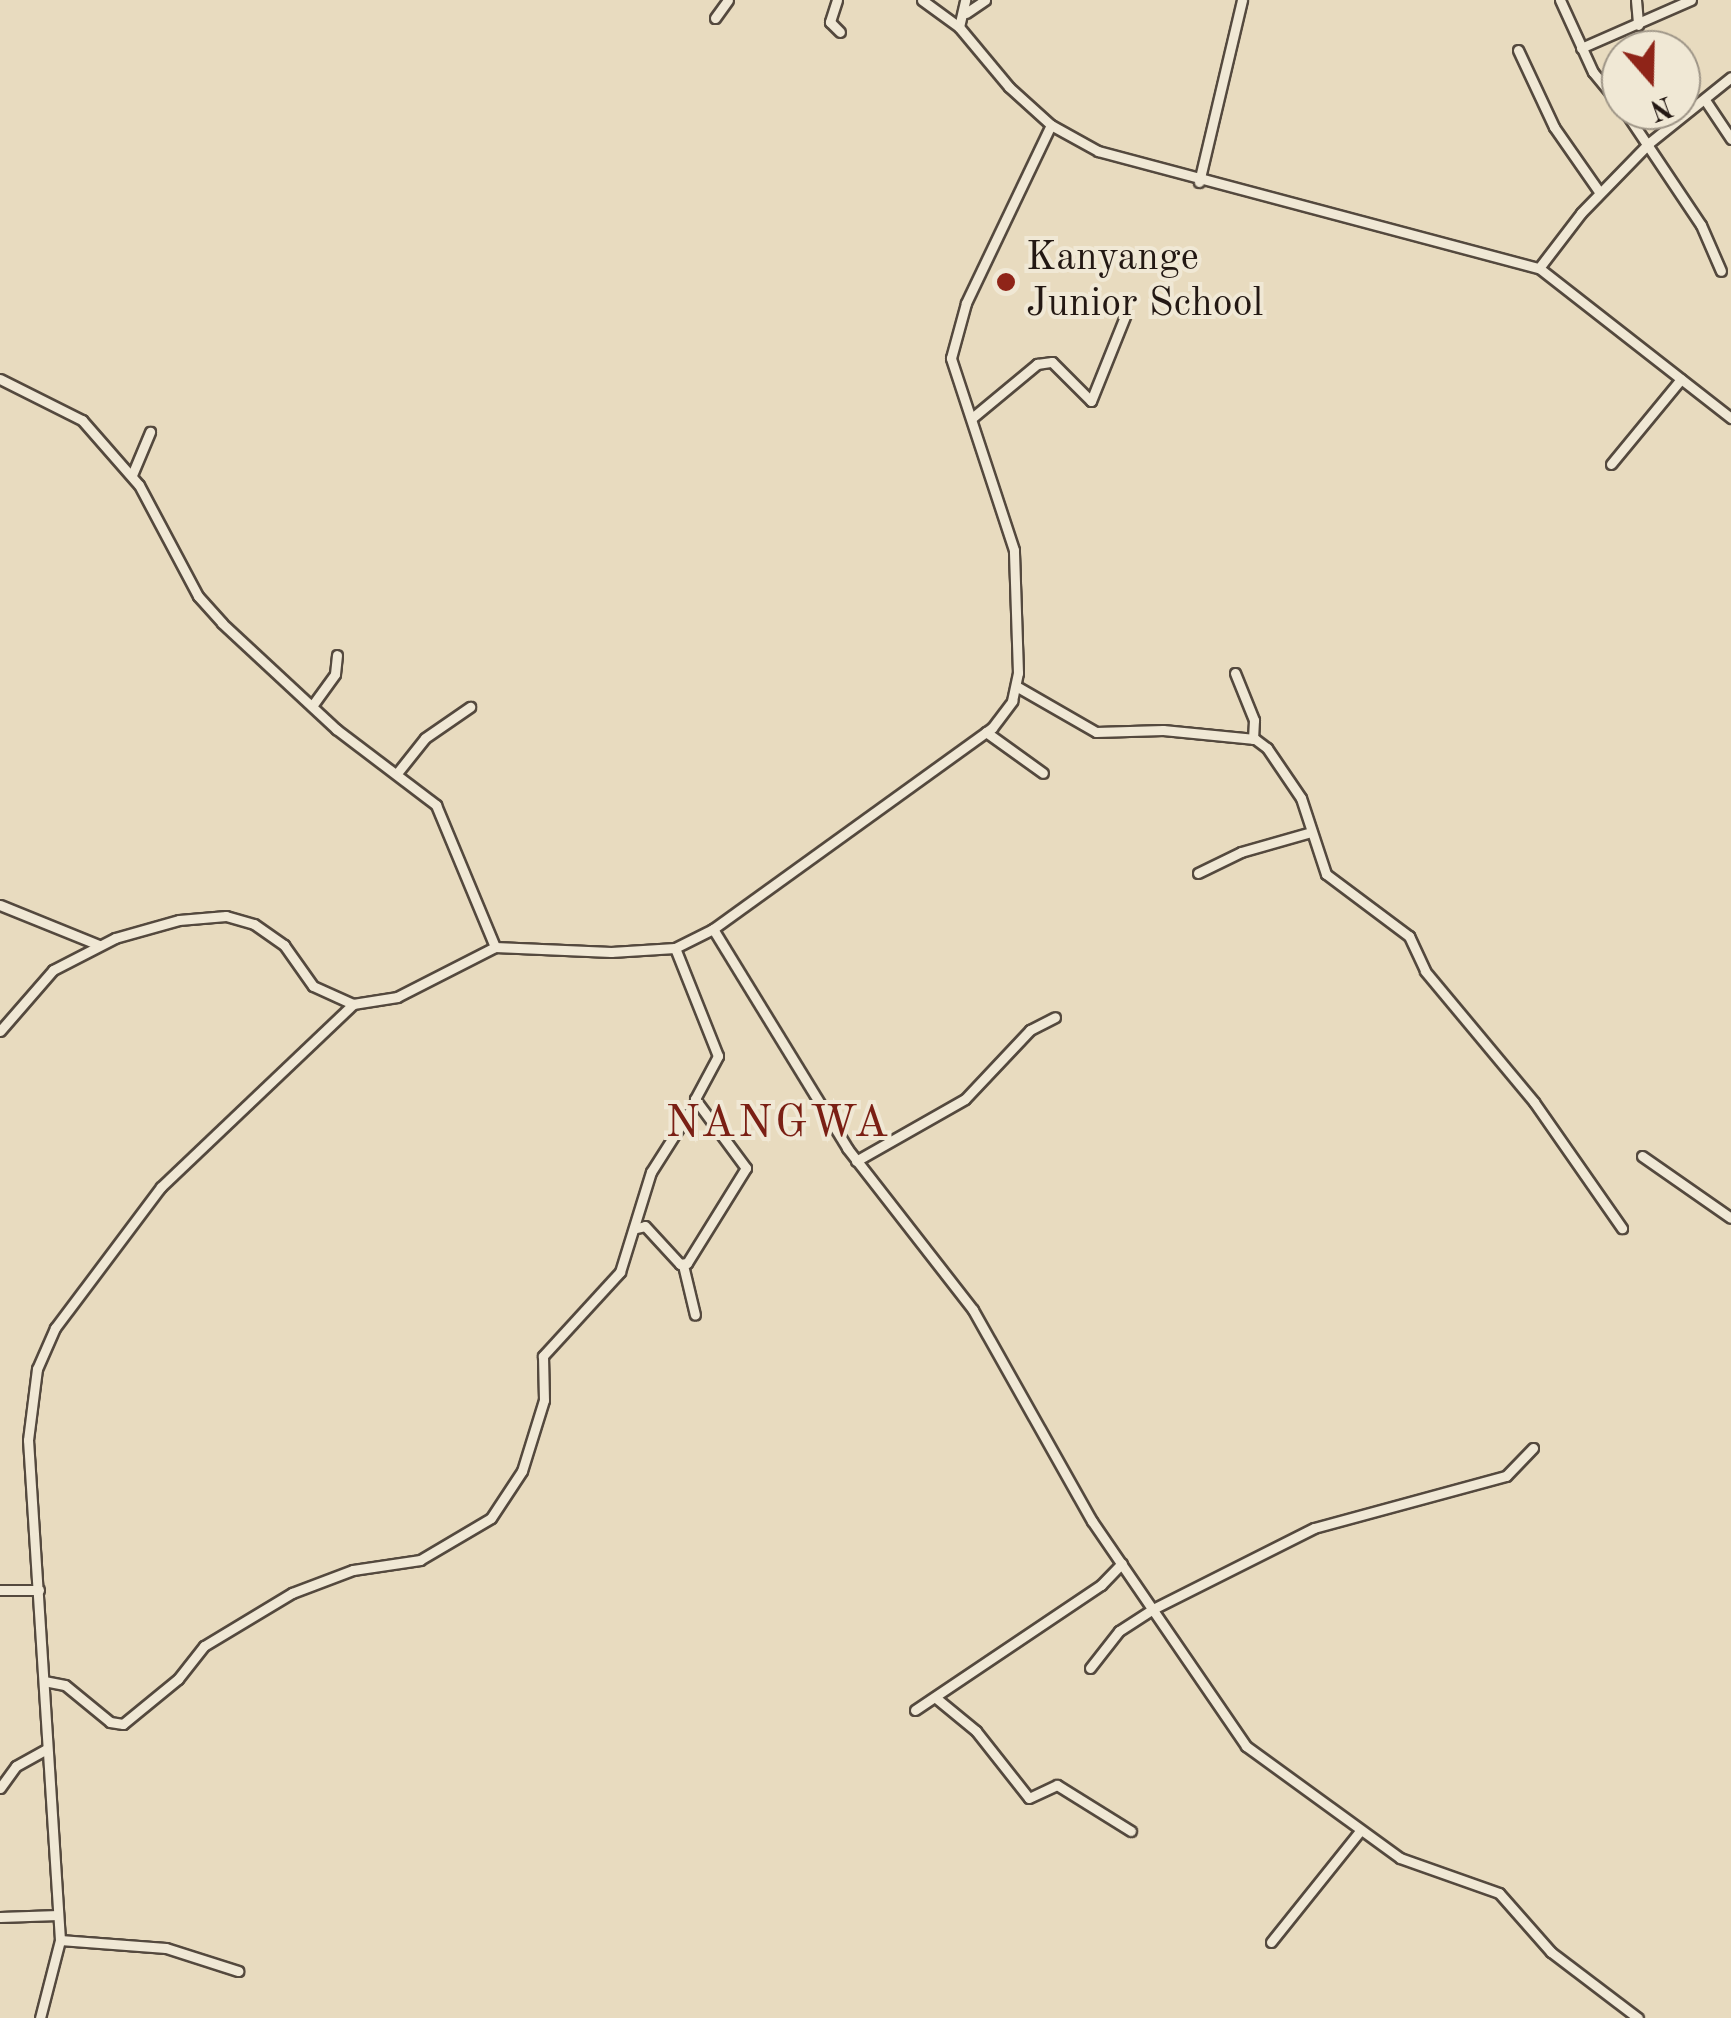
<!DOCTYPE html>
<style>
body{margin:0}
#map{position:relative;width:1731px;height:2018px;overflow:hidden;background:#e8dbbf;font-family:"Old Standard TT",serif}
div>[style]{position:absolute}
.roads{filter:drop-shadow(2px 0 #54493e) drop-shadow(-2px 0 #54493e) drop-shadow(0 2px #54493e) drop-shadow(0 -2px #54493e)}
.minor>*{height:9px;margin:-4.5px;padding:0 4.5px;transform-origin:4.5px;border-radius:4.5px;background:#f0e8d5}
.dots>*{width:28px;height:28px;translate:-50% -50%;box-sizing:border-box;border:5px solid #f0e8d5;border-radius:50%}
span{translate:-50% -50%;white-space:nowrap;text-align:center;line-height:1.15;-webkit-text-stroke:8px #f0e8d5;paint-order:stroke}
.poi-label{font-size:40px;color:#231813}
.left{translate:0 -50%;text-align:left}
.quarter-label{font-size:45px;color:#7a1f14;letter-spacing:2.5px}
.north{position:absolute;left:1601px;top:30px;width:100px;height:100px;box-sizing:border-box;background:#f0e8d5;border:2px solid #9e9587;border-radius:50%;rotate:160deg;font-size:28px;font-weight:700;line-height:40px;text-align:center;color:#231813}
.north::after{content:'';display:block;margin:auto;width:35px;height:45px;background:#8f2418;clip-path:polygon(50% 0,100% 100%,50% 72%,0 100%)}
</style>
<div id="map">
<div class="roads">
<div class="minor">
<i style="left:837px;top:0;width:23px;rotate:108deg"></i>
<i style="left:830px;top:22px;width:14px;rotate:45deg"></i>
<i style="left:922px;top:0;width:46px;rotate:36.1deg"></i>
<i style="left:959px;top:27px;width:78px;rotate:50.2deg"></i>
<i style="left:1009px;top:87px;width:57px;rotate:42.1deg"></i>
<i style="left:1051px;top:125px;width:54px;rotate:29deg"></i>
<i style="left:1098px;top:151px;width:456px;rotate:14.9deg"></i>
<i style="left:1539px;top:268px;width:244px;rotate:38deg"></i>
<i style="left:1560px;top:0;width:79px;rotate:65.4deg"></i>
<i style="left:1593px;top:72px;width:44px;rotate:50.5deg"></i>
<i style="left:1636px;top:0;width:25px;rotate:85deg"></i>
<i style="left:966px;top:13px;width:23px;rotate:-34deg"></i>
<i style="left:715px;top:18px;width:22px;rotate:-54deg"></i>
<i style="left:959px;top:27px;width:28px;rotate:-77deg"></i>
<i style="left:1581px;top:48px;width:120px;rotate:-23.6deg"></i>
<i style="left:1518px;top:50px;width:85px;rotate:64.9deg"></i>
<i style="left:1554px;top:127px;width:80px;rotate:55.1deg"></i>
<i style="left:1705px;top:100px;width:47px;rotate:56.3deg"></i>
<i style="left:1624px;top:110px;width:138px;rotate:56.2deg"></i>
<i style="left:1701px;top:225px;width:50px;rotate:66.5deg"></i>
<i style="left:1199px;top:182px;width:187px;rotate:-76.7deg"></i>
<i style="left:1539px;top:268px;width:69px;rotate:-52.6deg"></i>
<i style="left:1581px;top:213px;width:98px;rotate:-45.8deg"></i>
<i style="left:1649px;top:143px;width:105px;rotate:-38.8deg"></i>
<i style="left:0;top:379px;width:92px;rotate:26.6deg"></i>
<i style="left:82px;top:420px;width:86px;rotate:48.8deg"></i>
<i style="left:139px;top:485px;width:126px;rotate:62deg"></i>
<i style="left:198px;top:596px;width:36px;rotate:48deg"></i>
<i style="left:222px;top:623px;width:156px;rotate:42.9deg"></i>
<i style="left:336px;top:729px;width:126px;rotate:37.2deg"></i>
<i style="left:436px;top:805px;width:154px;rotate:67.4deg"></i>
<i style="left:972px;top:418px;width:85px;rotate:-39.7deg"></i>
<i style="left:1037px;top:364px;width:15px;rotate:-8deg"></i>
<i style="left:1052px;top:362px;width:55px;rotate:45deg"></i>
<i style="left:1091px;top:401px;width:94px;rotate:-68.1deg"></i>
<i style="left:1611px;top:464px;width:110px;rotate:-50.5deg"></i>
<i style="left:132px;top:475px;width:47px;rotate:-67.3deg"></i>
<i style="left:1235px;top:673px;width:51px;rotate:68deg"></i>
<i style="left:1254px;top:720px;width:19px;rotate:93deg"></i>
<i style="left:1016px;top:686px;width:92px;rotate:29.9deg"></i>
<i style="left:1096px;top:732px;width:67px;rotate:-1.7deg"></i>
<i style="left:1163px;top:730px;width:92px;rotate:5.6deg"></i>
<i style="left:1255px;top:739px;width:15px;rotate:37deg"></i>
<i style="left:1267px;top:748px;width:60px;rotate:55.8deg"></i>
<i style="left:1301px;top:798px;width:80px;rotate:71.8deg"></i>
<i style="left:1326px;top:874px;width:104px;rotate:36.8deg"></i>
<i style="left:1409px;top:936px;width:38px;rotate:65deg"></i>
<i style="left:1425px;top:971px;width:170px;rotate:50.2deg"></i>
<i style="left:1534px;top:1102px;width:154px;rotate:55.1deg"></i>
<i style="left:312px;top:706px;width:39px;rotate:-54deg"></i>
<i style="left:335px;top:674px;width:19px;rotate:-84deg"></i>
<i style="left:986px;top:732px;width:70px;rotate:35.7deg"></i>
<i style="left:398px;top:772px;width:43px;rotate:-51.5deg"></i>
<i style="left:425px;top:738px;width:55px;rotate:-34.6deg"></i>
<i style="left:1198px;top:873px;width:48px;rotate:-26deg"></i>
<i style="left:1241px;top:852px;width:73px;rotate:-15.9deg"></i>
<i style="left:0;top:905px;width:107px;rotate:22deg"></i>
<i style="left:713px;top:929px;width:257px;rotate:58.5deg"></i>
<i style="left:847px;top:1148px;width:205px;rotate:52.1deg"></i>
<i style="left:973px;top:1310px;width:242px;rotate:60.6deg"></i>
<i style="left:1092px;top:1521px;width:273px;rotate:55.6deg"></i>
<i style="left:1246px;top:1746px;width:190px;rotate:36deg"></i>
<i style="left:1400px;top:1858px;width:105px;rotate:19.5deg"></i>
<i style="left:1499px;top:1893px;width:79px;rotate:48.6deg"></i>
<i style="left:1551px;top:1952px;width:109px;rotate:37.2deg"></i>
<i style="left:0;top:1031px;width:81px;rotate:-49deg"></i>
<i style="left:53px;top:970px;width:70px;rotate:-27.3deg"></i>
<i style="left:115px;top:938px;width:66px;rotate:-15.7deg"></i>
<i style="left:179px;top:920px;width:47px;rotate:-4.9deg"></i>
<i style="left:226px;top:916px;width:29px;rotate:16deg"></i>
<i style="left:254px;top:924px;width:37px;rotate:35deg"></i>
<i style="left:284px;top:945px;width:50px;rotate:54.7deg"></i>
<i style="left:313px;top:986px;width:44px;rotate:24.2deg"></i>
<i style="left:353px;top:1004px;width:45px;rotate:-9deg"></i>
<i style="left:397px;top:997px;width:110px;rotate:-27deg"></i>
<i style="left:495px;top:947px;width:116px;rotate:2.5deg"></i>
<i style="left:611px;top:952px;width:64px;rotate:-3.6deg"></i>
<i style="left:675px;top:948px;width:42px;rotate:-26.6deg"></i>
<i style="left:713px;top:929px;width:344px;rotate:-35.8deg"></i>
<i style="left:992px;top:728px;width:34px;rotate:-53deg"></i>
<i style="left:1012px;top:701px;width:29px;rotate:-78deg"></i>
<i style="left:1018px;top:673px;width:123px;rotate:-91.9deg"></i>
<i style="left:1014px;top:550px;width:202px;rotate:-108.2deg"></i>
<i style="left:951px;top:358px;width:57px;rotate:-74.7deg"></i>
<i style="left:966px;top:303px;width:197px;rotate:-64.5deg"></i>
<i style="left:1642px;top:1156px;width:108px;rotate:34.9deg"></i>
<i style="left:856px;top:1161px;width:125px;rotate:-29.6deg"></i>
<i style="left:965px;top:1099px;width:95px;rotate:-46.7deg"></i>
<i style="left:1030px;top:1030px;width:28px;rotate:-27deg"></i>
<i style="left:637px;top:1228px;width:8px;rotate:-14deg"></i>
<i style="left:645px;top:1226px;width:52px;rotate:47.4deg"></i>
<i style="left:680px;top:1264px;width:7px;rotate:-8deg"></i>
<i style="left:687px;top:1263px;width:112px;rotate:-58.2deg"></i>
<i style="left:746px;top:1168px;width:86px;rotate:-126.5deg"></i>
<i style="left:695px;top:1099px;width:49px;rotate:-61.9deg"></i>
<i style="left:718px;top:1056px;width:116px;rotate:-111.7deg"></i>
<i style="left:683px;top:1265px;width:51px;rotate:76.5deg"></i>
<i style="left:0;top:1590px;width:39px"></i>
<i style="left:1090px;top:1668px;width:47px;rotate:-51.9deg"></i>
<i style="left:1119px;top:1631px;width:40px;rotate:-32.9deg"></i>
<i style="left:1153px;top:1609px;width:180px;rotate:-26.7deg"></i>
<i style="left:1314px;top:1528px;width:199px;rotate:-15.2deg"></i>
<i style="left:1506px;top:1476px;width:39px;rotate:-46deg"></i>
<i style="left:44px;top:1681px;width:21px;rotate:11deg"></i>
<i style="left:65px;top:1685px;width:58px;rotate:39.4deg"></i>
<i style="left:110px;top:1722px;width:13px;rotate:9deg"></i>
<i style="left:123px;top:1724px;width:71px;rotate:-39.3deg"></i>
<i style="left:178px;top:1679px;width:42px;rotate:-51.8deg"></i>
<i style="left:204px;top:1646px;width:103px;rotate:-31.1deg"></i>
<i style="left:292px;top:1593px;width:65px;rotate:-20.7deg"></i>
<i style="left:353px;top:1570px;width:68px;rotate:-8.5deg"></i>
<i style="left:420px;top:1560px;width:82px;rotate:-30.6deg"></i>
<i style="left:491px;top:1518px;width:56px;rotate:-56.6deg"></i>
<i style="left:522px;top:1471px;width:74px;rotate:-72.8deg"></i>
<i style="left:544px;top:1400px;width:44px;rotate:-91.3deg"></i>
<i style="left:543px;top:1356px;width:114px;rotate:-47.5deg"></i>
<i style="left:620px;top:1272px;width:105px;rotate:-72.8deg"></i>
<i style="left:651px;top:1172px;width:84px;rotate:-57.6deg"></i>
<i style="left:936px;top:1698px;width:52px;rotate:39.5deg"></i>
<i style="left:976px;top:1731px;width:85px;rotate:51.7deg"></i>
<i style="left:1029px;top:1798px;width:31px;rotate:-25deg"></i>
<i style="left:1057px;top:1785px;width:87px;rotate:31.9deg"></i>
<i style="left:915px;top:1710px;width:224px;rotate:-33.9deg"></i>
<i style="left:1101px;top:1585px;width:30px;rotate:-46deg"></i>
<i style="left:0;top:1788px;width:27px;rotate:-54deg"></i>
<i style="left:16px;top:1766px;width:35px;rotate:-29deg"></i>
<i style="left:0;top:1917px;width:58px;rotate:-2deg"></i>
<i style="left:60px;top:1940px;width:106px;rotate:4.3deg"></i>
<i style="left:166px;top:1948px;width:76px;rotate:17.7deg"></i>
<i style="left:1271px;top:1942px;width:141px;rotate:-51.3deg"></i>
<i style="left:40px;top:2018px;width:81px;rotate:-75.6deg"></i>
<i style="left:60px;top:1940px;width:501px;rotate:-93.66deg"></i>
<i style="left:28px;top:1440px;width:72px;rotate:-82.8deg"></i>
<i style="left:37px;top:1369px;width:45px;rotate:-66.3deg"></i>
<i style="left:55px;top:1328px;width:176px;rotate:-53.1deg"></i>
<i style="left:161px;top:1187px;width:265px;rotate:-43.6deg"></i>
</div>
</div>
<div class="dots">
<i style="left:1006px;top:282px;background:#8f2418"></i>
</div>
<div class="poi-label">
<span class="left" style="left:1026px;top:282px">Kanyange<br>Junior School</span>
</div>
<div class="quarter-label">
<span style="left:778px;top:1125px">NANGWA</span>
</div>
<div class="north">N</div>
</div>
